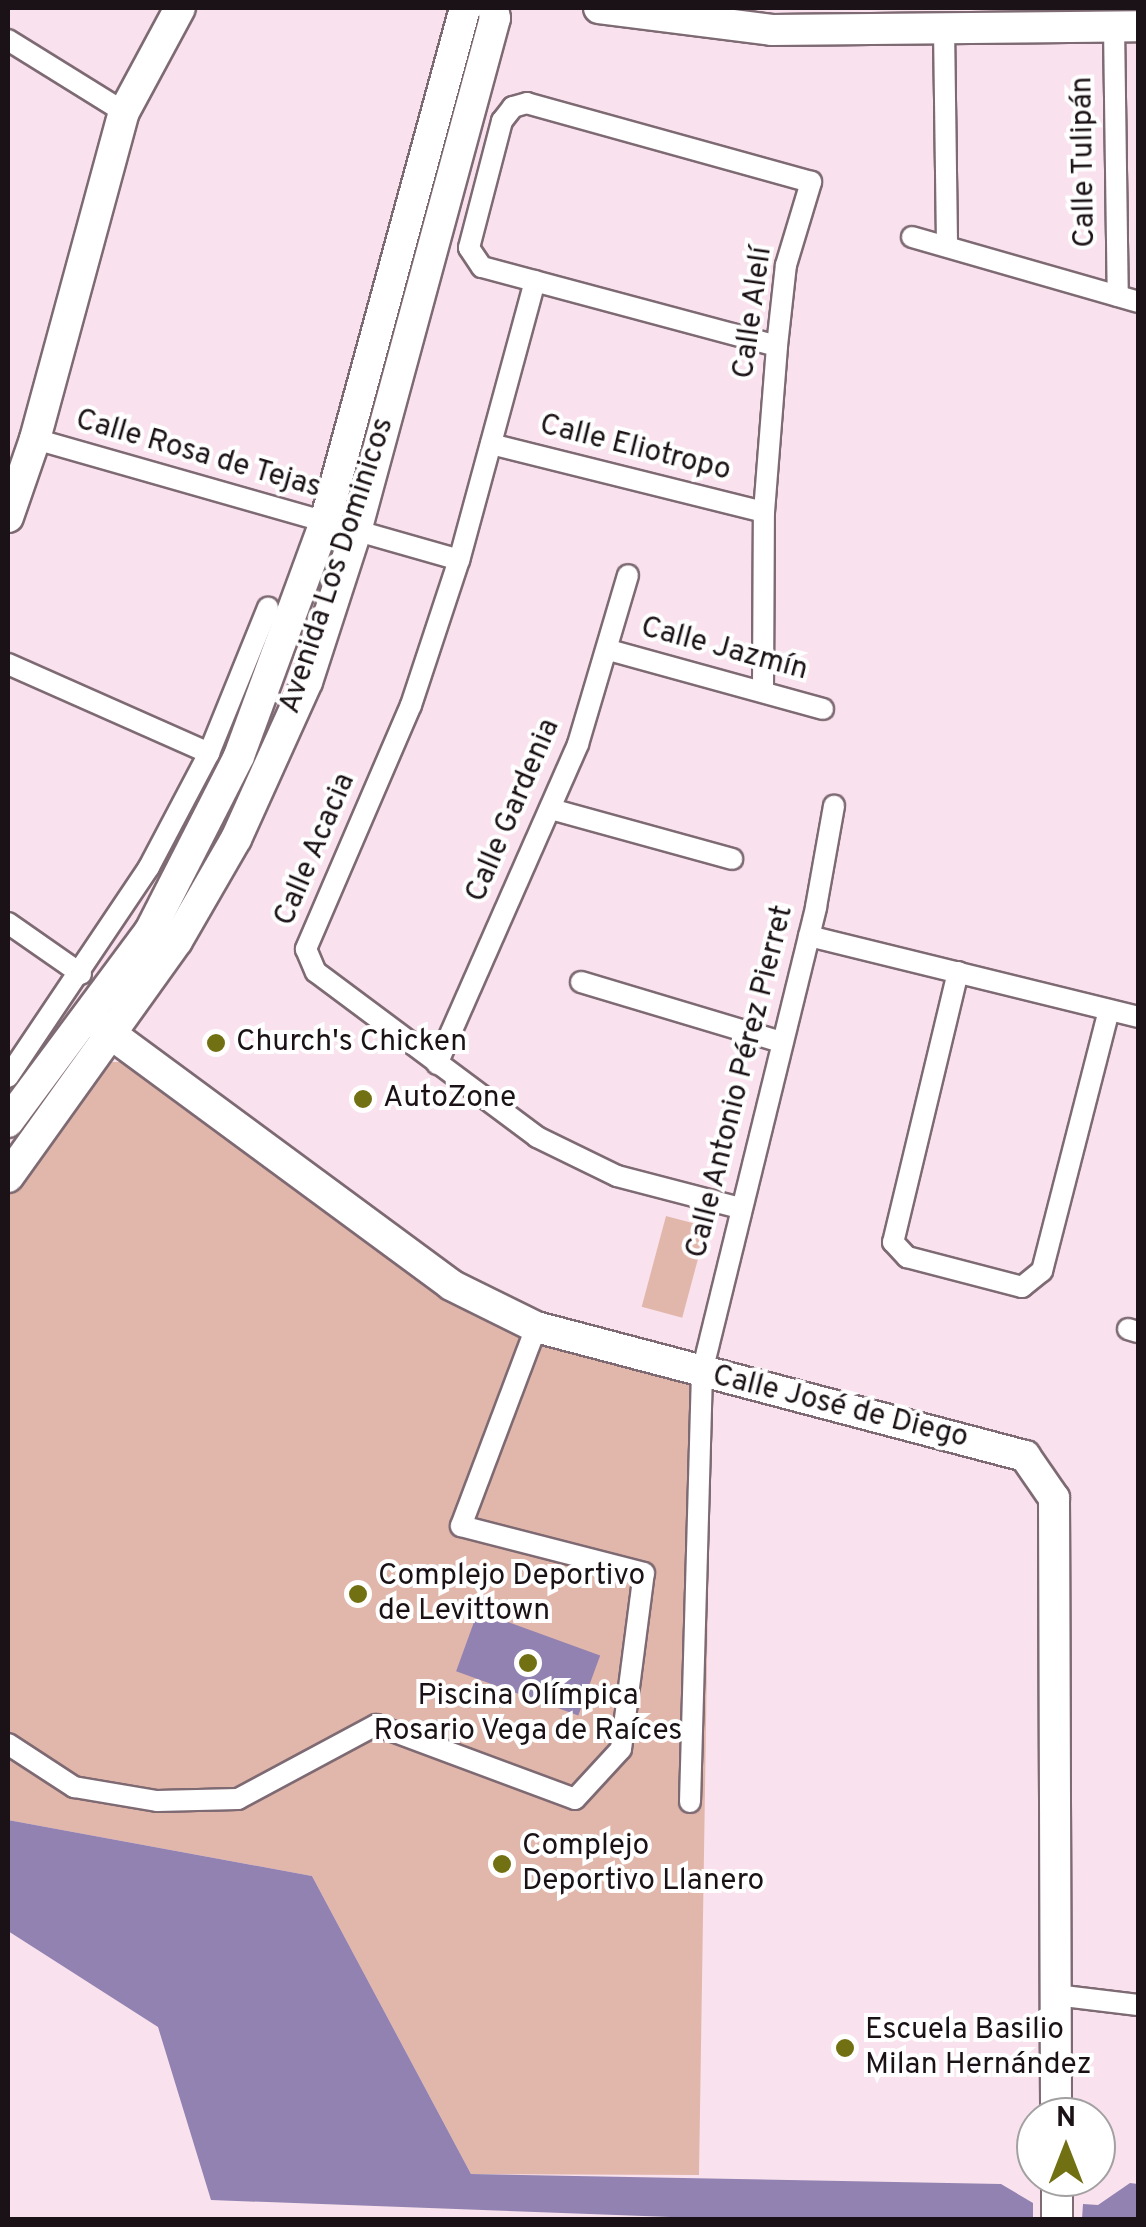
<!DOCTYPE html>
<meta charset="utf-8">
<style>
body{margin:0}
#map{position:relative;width:1146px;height:2227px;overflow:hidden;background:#f9e2ed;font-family:Overpass,sans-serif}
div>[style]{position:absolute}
.green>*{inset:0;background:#e2b7ab;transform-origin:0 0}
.water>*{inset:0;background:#9182b1;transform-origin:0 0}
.roads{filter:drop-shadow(2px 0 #7e6a73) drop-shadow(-2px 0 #7e6a73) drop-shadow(0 2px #7e6a73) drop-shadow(0 -2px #7e6a73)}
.street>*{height:20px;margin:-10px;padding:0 10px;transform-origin:10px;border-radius:10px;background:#fff}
.secondary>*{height:30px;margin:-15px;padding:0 15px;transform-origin:15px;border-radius:15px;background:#fff}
.dots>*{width:28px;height:28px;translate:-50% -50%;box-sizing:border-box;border:5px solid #fff;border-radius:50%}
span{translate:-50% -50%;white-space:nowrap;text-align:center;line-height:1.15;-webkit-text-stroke:8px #fff;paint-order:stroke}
.street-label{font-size:30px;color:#1a1216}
.poi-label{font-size:30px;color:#1a1216}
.left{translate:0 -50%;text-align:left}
.frame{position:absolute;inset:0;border:10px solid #1a1216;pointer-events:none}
.north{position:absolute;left:1016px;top:2097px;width:100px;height:100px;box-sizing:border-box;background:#fff;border:2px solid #a3a0a2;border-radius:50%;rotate:0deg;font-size:28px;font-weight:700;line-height:40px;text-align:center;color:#1a1216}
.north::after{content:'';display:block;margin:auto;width:35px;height:45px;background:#717013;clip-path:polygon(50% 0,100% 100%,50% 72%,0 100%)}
</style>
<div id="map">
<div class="green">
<i style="clip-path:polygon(107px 1062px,124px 1062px,449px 1290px,686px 1375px,711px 1405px,699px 2175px,471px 2174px,312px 1876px,8px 1820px,8px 1182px)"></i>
<i style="left:666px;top:1216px;width:42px;height:94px;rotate:15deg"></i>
</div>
<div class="water">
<i style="left:478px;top:1611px;width:130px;height:64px;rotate:20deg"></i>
<i style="clip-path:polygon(8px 1820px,312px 1876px,471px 2174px,1001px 2184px,1033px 2203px,1033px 2219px,725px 2219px,211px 2200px,158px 2027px,8px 1931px)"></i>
<i style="clip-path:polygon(1130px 2183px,1138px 2184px,1138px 2219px,1082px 2219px,1083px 2204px,1098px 2205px)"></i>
</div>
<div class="roads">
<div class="street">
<i style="left:1114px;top:26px;width:270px;rotate:89.2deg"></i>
<i style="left:944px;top:28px;width:218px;rotate:89.2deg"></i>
<i style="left:8px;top:40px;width:137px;rotate:31.8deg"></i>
<i style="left:912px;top:237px;width:235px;rotate:16deg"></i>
<i style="left:535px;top:281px;width:289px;rotate:105.2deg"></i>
<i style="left:459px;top:560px;width:153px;rotate:108.3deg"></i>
<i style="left:411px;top:705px;width:266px;rotate:113.3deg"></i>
<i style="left:306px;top:949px;width:25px;rotate:67deg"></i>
<i style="left:316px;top:972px;width:276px;rotate:36.7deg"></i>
<i style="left:537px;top:1137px;width:89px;rotate:26deg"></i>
<i style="left:617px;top:1176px;width:127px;rotate:14.6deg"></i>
<i style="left:35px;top:439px;width:441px;rotate:15.9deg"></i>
<i style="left:491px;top:444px;width:281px;rotate:14deg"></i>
<i style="left:609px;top:650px;width:222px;rotate:15.4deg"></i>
<i style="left:8px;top:664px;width:220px;rotate:23.9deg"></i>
<i style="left:763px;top:688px;width:176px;rotate:-89.7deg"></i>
<i style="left:764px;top:512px;width:167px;rotate:-85.5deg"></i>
<i style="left:777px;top:346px;width:81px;rotate:-83.7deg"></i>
<i style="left:786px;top:265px;width:87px;rotate:-73.2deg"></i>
<i style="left:811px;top:182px;width:295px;rotate:-164.5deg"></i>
<i style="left:527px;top:103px;width:15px;rotate:164deg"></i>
<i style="left:513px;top:107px;width:18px;rotate:128deg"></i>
<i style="left:502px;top:121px;width:131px;rotate:104.6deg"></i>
<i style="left:469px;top:248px;width:23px;rotate:56deg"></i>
<i style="left:482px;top:267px;width:305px;rotate:15deg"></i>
<i style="left:551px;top:809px;width:188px;rotate:15.4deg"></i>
<i style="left:8px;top:923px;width:89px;rotate:34.9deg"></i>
<i style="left:809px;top:936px;width:339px;rotate:13.8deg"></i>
<i style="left:958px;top:972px;width:278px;rotate:103.5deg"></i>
<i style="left:893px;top:1242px;width:21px;rotate:47deg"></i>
<i style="left:907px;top:1257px;width:119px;rotate:14.6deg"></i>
<i style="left:1022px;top:1287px;width:26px;rotate:-39deg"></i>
<i style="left:1042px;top:1271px;width:269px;rotate:-75.6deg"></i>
<i style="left:581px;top:982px;width:209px;rotate:16.7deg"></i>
<i style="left:437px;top:1064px;width:350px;rotate:-66.2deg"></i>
<i style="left:578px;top:744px;width:176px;rotate:-73.5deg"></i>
<i style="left:8px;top:1077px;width:253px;rotate:-56.1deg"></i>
<i style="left:149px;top:867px;width:129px;rotate:-62.2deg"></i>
<i style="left:209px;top:753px;width:157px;rotate:-67.9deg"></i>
<i style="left:1128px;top:1329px;width:10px;rotate:17deg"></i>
<i style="left:8px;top:1744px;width:79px;rotate:33.1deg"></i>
<i style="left:74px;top:1787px;width:84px;rotate:9.6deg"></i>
<i style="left:157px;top:1801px;width:81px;rotate:-1.4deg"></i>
<i style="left:238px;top:1799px;width:157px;rotate:-28.2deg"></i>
<i style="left:376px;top:1725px;width:212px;rotate:20.4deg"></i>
<i style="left:575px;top:1799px;width:68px;rotate:-47.4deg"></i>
<i style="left:621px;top:1749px;width:177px;rotate:-82.6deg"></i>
<i style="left:644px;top:1573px;width:189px;rotate:-165.6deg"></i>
<i style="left:461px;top:1526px;width:213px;rotate:-69.3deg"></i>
<i style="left:690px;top:1802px;width:430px;rotate:-88.4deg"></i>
<i style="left:702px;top:1372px;width:479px;rotate:-76.2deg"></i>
<i style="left:816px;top:907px;width:103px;rotate:-79.9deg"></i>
<i style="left:1055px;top:1995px;width:84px;rotate:6.9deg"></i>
</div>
<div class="secondary">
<i style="left:599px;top:8px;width:174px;rotate:7.2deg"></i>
<i style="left:772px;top:30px;width:366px;rotate:-0.6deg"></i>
<i style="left:8px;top:517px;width:83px;rotate:-70.9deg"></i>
<i style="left:35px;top:439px;width:339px;rotate:-74.8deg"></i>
<i style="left:124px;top:112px;width:118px;rotate:-61.7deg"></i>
<i style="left:88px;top:1017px;width:451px;rotate:36.4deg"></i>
<i style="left:451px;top:1285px;width:95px;rotate:26.3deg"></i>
<i style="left:536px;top:1327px;width:506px;rotate:14.78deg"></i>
<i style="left:1025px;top:1456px;width:51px;rotate:55.4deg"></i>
<i style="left:1054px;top:1498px;width:619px;rotate:89.81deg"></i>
<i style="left:8px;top:1122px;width:238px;rotate:-53.4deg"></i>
<i style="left:150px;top:931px;width:196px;rotate:-63deg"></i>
<i style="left:239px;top:756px;width:249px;rotate:-69.8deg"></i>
<i style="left:325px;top:522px;width:533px;rotate:-74.76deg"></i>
<i style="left:8px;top:1177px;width:290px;rotate:-54.4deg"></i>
<i style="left:177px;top:941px;width:118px;rotate:-60deg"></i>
<i style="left:236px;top:839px;width:172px;rotate:-65.7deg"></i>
<i style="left:307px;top:682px;width:159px;rotate:-72deg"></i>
<i style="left:356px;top:531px;width:531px;rotate:-74.84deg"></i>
<i style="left:495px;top:18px;width:10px;rotate:-101deg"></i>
<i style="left:1057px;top:2177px;width:43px;rotate:90deg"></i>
</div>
</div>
<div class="dots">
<i style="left:216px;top:1043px;background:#717013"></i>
<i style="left:363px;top:1099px;background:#717013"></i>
<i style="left:358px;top:1594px;background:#717013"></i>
<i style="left:528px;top:1663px;background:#717013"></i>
<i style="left:502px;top:1864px;background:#717013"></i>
<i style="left:845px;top:2048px;background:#717013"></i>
</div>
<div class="street-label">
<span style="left:1085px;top:162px;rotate:-91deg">Calle Tulipán</span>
<span style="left:754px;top:313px;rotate:-82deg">Calle Alelí</span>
<span style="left:635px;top:449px;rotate:14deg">Calle Eliotropo</span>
<span style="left:198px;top:455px;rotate:16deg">Calle Rosa de Tejas</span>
<span style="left:338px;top:566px;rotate:-72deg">Avenida Los Dominicos</span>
<span style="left:724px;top:650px;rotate:15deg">Calle Jazmín</span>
<span style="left:514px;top:811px;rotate:-67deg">Calle Gardenia</span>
<span style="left:316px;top:850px;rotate:-67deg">Calle Acacia</span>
<span style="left:741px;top:1082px;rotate:-76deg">Calle Antonio Pérez Pierret</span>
<span style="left:840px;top:1408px;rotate:14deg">Calle José de Diego</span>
</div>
<div class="poi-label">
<span class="left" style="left:236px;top:1043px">Church's Chicken</span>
<span class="left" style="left:383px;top:1099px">AutoZone</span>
<span class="left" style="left:378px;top:1594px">Complejo Deportivo<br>de Levittown</span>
<span style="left:528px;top:1714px">Piscina Olímpica<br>Rosario Vega de Raíces</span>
<span class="left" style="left:522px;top:1864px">Complejo<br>Deportivo Llanero</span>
<span class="left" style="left:865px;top:2048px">Escuela Basilio<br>Milan Hernández</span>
</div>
<div class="frame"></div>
<div class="north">N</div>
</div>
